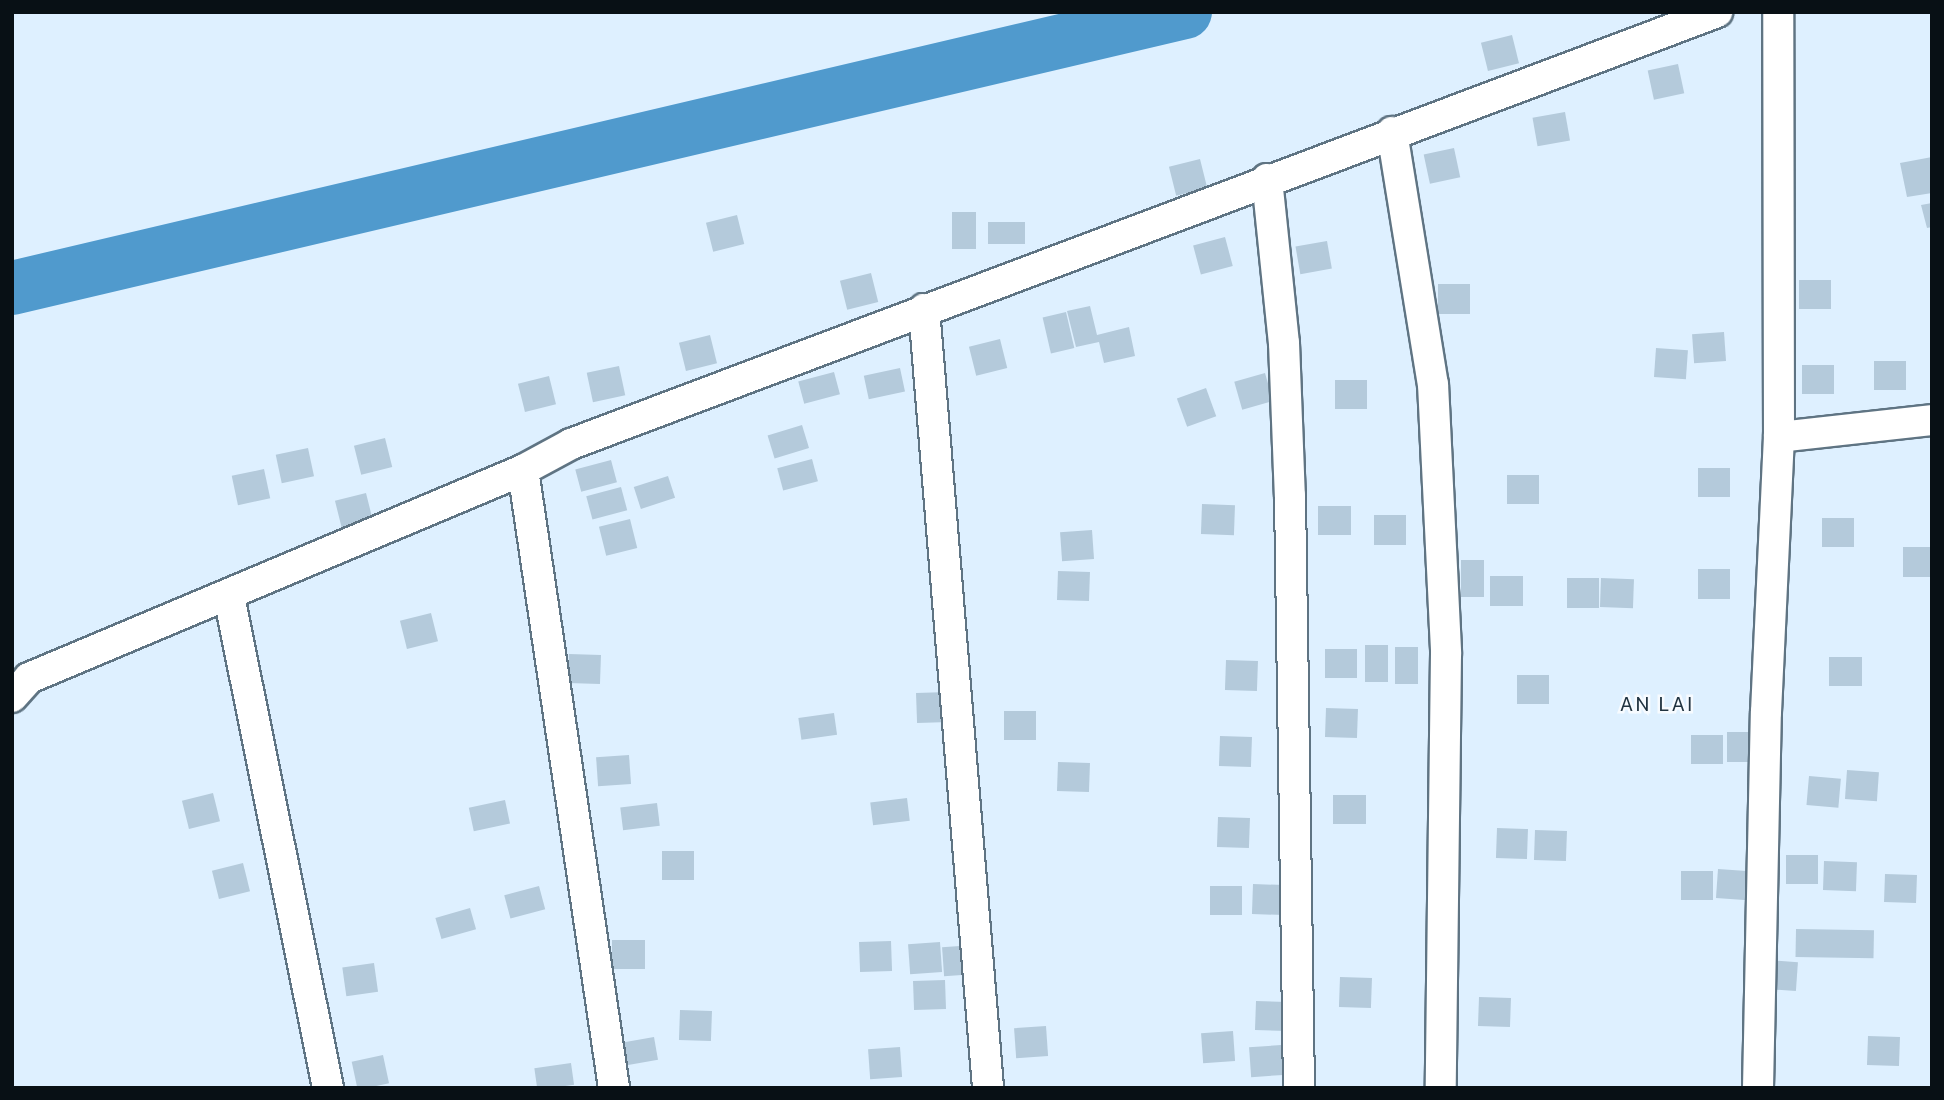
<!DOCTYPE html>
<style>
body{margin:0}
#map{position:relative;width:1944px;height:1100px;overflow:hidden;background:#def0ff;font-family:"Public Sans",sans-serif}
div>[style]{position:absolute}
.river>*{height:54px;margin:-27px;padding:0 27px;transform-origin:27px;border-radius:27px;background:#509acd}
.building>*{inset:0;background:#b4cadb;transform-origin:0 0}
.roads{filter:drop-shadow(2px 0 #5f7483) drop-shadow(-2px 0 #5f7483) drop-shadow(0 2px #5f7483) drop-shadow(0 -2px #5f7483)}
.minor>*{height:30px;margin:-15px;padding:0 15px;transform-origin:15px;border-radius:15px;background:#fff}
span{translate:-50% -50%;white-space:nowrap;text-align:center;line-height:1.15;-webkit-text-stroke:5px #f7fbff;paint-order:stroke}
.neighbourhood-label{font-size:19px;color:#203340;letter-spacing:2px}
.frame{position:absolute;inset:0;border:14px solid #081015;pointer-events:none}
</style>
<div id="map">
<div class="river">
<i style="left:12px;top:288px;width:1205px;rotate:-13.24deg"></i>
</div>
<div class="building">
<i style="left:1512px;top:35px;width:29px;height:32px;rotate:76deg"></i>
<i style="left:1678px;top:64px;width:30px;height:31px;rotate:78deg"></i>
<i style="left:1565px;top:112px;width:29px;height:33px;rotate:80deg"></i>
<i style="left:1454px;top:148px;width:30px;height:31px;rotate:78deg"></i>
<i style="clip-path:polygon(1932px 157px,1932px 193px,1907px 197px,1900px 163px)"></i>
<i style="left:1200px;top:159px;width:30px;height:32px;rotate:76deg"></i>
<i style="clip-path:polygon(1932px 203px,1932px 227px,1927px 228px,1921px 205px)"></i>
<i style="left:976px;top:212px;width:37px;height:24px;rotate:90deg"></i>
<i style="left:737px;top:215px;width:30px;height:32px;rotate:76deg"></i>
<i style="left:988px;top:222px;width:37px;height:22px"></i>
<i style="left:1225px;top:237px;width:30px;height:33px;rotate:75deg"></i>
<i style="left:1327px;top:241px;width:28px;height:32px;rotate:80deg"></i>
<i style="left:871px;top:273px;width:30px;height:32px;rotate:76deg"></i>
<i style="left:1799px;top:280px;width:32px;height:29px"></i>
<i style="left:1438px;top:284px;width:32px;height:30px"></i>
<i style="clip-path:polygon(1090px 306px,1097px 335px,1129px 327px,1135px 356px,1104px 363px,1099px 342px,1076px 347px,1067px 311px)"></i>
<i style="left:1066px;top:312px;width:37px;height:24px;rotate:77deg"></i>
<i style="left:1724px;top:332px;width:29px;height:32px;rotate:86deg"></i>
<i style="left:710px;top:335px;width:29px;height:32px;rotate:76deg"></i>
<i style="left:1000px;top:339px;width:30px;height:32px;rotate:76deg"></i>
<i style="left:1656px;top:348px;width:32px;height:29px;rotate:4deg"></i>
<i style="left:1874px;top:361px;width:32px;height:29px"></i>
<i style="left:1802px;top:365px;width:32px;height:29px"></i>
<i style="left:619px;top:366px;width:30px;height:33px;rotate:78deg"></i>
<i style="left:900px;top:368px;width:24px;height:37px;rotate:78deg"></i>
<i style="left:834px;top:372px;width:23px;height:37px;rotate:75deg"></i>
<i style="left:1265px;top:373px;width:29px;height:32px;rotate:74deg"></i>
<i style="left:549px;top:376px;width:29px;height:32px;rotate:76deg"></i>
<i style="left:1335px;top:380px;width:32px;height:29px"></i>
<i style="left:1206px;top:388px;width:30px;height:31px;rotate:70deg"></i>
<i style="left:802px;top:425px;width:24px;height:36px;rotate:73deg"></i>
<i style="left:385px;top:438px;width:30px;height:32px;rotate:76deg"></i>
<i style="left:308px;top:448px;width:29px;height:33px;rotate:78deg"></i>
<i style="left:812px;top:459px;width:23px;height:36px;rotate:75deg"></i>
<i style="left:611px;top:460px;width:23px;height:37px;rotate:75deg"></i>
<i style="left:1698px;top:468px;width:32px;height:29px"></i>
<i style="left:264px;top:469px;width:30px;height:33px;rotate:78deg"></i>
<i style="left:1507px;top:475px;width:32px;height:29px"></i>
<i style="left:668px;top:476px;width:23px;height:36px;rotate:72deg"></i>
<i style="left:621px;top:487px;width:24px;height:36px;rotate:75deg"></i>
<i style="left:366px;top:493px;width:30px;height:32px;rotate:76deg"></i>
<i style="left:1202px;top:504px;width:33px;height:30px;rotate:2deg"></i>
<i style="left:1318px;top:506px;width:33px;height:29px"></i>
<i style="left:1374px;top:515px;width:32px;height:30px"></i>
<i style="left:1822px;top:518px;width:32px;height:29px"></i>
<i style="left:630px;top:519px;width:30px;height:32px;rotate:76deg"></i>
<i style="left:1092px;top:530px;width:29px;height:32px;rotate:86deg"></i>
<i style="left:1932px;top:547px;width:30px;height:29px;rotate:90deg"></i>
<i style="left:1461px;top:560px;width:23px;height:37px"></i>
<i style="left:1698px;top:569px;width:32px;height:30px"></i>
<i style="left:1058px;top:571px;width:32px;height:29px;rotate:2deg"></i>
<i style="left:1490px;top:576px;width:33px;height:30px"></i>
<i style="left:1567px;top:578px;width:32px;height:30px"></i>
<i style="left:1601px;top:578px;width:33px;height:29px;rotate:2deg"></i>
<i style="left:431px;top:613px;width:29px;height:32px;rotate:76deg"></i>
<i style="left:1365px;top:645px;width:23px;height:37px"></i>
<i style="left:1395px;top:647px;width:23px;height:37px"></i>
<i style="left:1325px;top:649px;width:32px;height:29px"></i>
<i style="left:569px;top:654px;width:32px;height:29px;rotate:2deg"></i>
<i style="left:1829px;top:657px;width:33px;height:29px"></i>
<i style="left:1226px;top:660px;width:32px;height:30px;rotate:2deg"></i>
<i style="left:1517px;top:675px;width:32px;height:29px"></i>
<i style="left:948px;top:692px;width:30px;height:32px;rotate:88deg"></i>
<i style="left:1326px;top:708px;width:32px;height:29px;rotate:2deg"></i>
<i style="left:1004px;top:711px;width:32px;height:29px"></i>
<i style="left:834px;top:713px;width:22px;height:36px;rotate:82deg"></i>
<i style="left:1727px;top:732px;width:33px;height:30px"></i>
<i style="left:1691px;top:735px;width:32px;height:29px"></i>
<i style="left:1220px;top:736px;width:32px;height:30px;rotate:2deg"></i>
<i style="left:629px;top:755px;width:29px;height:33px;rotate:86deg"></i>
<i style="left:1058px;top:762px;width:32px;height:29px;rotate:2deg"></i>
<i style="left:1847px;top:770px;width:32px;height:29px;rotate:4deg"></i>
<i style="left:1809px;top:776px;width:32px;height:29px;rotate:5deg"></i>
<i style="left:213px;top:793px;width:29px;height:32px;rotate:76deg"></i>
<i style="left:1333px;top:795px;width:33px;height:29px"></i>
<i style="left:907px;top:798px;width:23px;height:37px;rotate:83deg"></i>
<i style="left:505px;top:800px;width:24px;height:37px;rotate:78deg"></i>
<i style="left:657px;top:803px;width:23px;height:37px;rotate:83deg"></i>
<i style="left:1218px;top:817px;width:32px;height:30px;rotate:2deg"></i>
<i style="left:1497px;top:828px;width:31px;height:30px;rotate:2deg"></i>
<i style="left:1535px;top:830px;width:32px;height:30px;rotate:2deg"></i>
<i style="left:662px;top:851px;width:32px;height:29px"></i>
<i style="left:1786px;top:855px;width:32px;height:29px"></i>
<i style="left:1824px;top:861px;width:33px;height:29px;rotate:2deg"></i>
<i style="left:243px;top:863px;width:29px;height:32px;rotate:76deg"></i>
<i style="left:1718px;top:869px;width:32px;height:29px;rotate:4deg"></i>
<i style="left:1681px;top:871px;width:32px;height:29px"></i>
<i style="left:1885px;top:874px;width:32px;height:28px;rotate:2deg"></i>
<i style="left:1253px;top:884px;width:32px;height:30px;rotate:2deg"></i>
<i style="left:539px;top:886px;width:24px;height:36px;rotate:75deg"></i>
<i style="left:1210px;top:886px;width:32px;height:29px"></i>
<i style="left:470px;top:908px;width:22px;height:36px;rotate:74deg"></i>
<i style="left:1796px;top:929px;width:78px;height:28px;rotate:1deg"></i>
<i style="left:612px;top:940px;width:33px;height:29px"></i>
<i style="left:891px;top:941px;width:30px;height:32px;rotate:88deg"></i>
<i style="left:940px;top:942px;width:30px;height:32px;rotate:86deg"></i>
<i style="left:974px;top:945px;width:29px;height:32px;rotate:86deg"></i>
<i style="left:1767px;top:960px;width:31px;height:29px;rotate:4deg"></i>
<i style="left:374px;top:963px;width:29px;height:32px;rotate:82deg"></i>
<i style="left:1340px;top:977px;width:32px;height:30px;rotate:2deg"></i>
<i style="left:945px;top:980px;width:29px;height:32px;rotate:88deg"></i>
<i style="left:1479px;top:997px;width:32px;height:29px;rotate:2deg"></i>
<i style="left:1256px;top:1001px;width:32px;height:29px;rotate:2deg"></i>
<i style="left:680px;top:1010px;width:32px;height:30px;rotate:2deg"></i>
<i style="left:1046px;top:1026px;width:30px;height:32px;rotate:86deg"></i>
<i style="left:1233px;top:1031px;width:30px;height:32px;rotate:86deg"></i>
<i style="left:1868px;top:1036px;width:32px;height:29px;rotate:2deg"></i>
<i style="left:654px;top:1037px;width:23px;height:36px;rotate:80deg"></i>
<i style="left:1281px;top:1045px;width:30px;height:32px;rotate:86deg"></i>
<i style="left:900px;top:1047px;width:30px;height:32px;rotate:86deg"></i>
<i style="left:383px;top:1055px;width:29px;height:32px;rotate:78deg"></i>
<i style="left:571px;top:1063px;width:22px;height:37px;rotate:82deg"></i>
</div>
<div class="roads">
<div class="minor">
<i style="left:1392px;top:132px;width:255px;rotate:80.8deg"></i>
<i style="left:1433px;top:384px;width:270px;rotate:87.2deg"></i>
<i style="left:1446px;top:654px;width:434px;rotate:90.7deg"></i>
<i style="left:1267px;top:179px;width:165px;rotate:84.1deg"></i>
<i style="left:1284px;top:343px;width:153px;rotate:87.8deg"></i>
<i style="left:1290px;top:496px;width:592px;rotate:89.13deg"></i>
<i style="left:924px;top:309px;width:782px;rotate:85.3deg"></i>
<i style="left:1779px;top:437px;width:154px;rotate:-6.3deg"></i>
<i style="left:523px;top:470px;width:625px;rotate:81.62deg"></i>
<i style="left:229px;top:596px;width:502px;rotate:78.62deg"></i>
<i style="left:12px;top:697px;width:25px;rotate:-48deg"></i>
<i style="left:29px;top:678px;width:536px;rotate:-22.83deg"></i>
<i style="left:523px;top:470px;width:55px;rotate:-28.4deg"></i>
<i style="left:571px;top:444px;width:1225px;rotate:-20.65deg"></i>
<i style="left:1758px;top:1088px;width:376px;rotate:-88.8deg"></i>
<i style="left:1766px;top:712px;width:275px;rotate:-87.3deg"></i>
<i style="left:1779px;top:437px;width:425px;rotate:-90.1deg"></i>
</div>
</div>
<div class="neighbourhood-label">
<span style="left:1657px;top:705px">AN LAI</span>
</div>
<div class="frame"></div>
</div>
